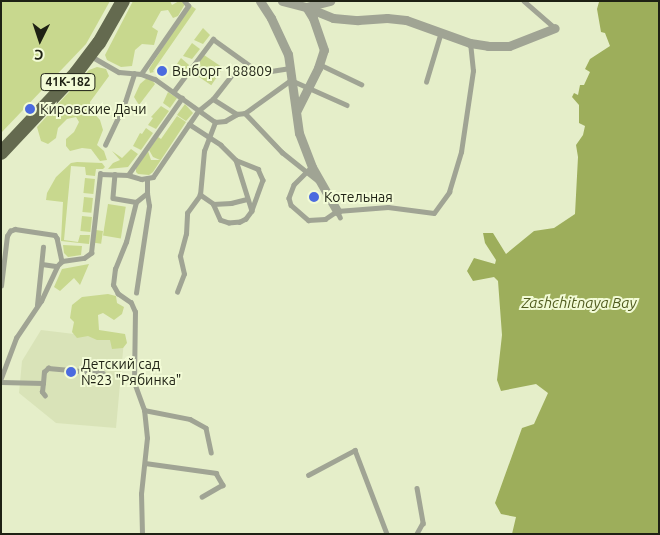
<!DOCTYPE html>
<meta charset="utf-8">
<style>
body{margin:0}
#map{position:relative;width:660px;height:535px;overflow:hidden;background:#e5eec9;font-family:Ubuntu,sans-serif}
div>[style]{position:absolute}
.built>*{inset:0;background:#d9e3b8}
.green>*{inset:0;background:#c8d88e;transform-origin:0 0}
.water>*{inset:0;background:#9dae5b}
.service>*{height:4.5px;margin:-2.25px;padding:0 2.25px;transform-origin:2.25px;border-radius:2.25px;background:#a0a494}
.minor>*{height:9px;margin:-4.5px;padding:0 4.5px;transform-origin:4.5px;border-radius:4.5px;background:#a0a494}
.primary>*{height:14px;margin:-7px;padding:0 7px;transform-origin:7px;border-radius:7px;background:#646a4f}
.dots>*{width:14px;height:14px;translate:-50% -50%;box-sizing:border-box;border:2px solid #f2fbd6;border-radius:50%}
span{translate:-50% -50%;white-space:nowrap;text-align:center;line-height:1.15;-webkit-text-stroke:4px #f2fbd6;paint-order:stroke}
.shield-label span{padding:1px 4px;background:#f2fbd6;border:1px solid;border-radius:4px;-webkit-text-stroke-width:0}
.shield-label{font-size:12px;color:#1e2114;font-weight:700}
.poi-label{font-size:14px;color:#1e2114}
.left{translate:0 -50%;text-align:left}
.water-label{font-size:15px;color:#515c20;font-style:italic}
.frame{position:absolute;inset:0;border:2px solid #1e2114;pointer-events:none}
.north{position:absolute;left:15px;top:15px;width:50px;height:50px;-webkit-text-stroke:4px #f2fbd6;paint-order:stroke;rotate:184deg;font-size:14px;font-weight:700;line-height:20px;text-align:center;color:#1e2114}
.north::after{content:'';display:block;margin:auto;width:18px;height:22px;background:#1e2114;clip-path:polygon(50% 0,100% 100%,50% 72%,0 100%)}
</style>
<div id="map">
<div class="built">
<i style="clip-path:polygon(41px 330px,124px 340px,116px 428px,56px 423px,19px 393px,22px 361px)"></i>
</div>
<div class="green">
<i style="clip-path:polygon(1px 1px,110px 1px,86px 44px,1px 133px)"></i>
<i style="clip-path:polygon(133px 1px,170px 1px,172px 5px,179px 1px,190px 1px,185px 4px,178px 16px,173px 18px,168px 10px,161px 11px,152px 27px,158px 31px,154px 45px,142px 44px,135px 50px,132px 66px,121px 67px,107px 60px,105px 55px)"></i>
<i style="clip-path:polygon(190px 5px,196px 9px,153px 71px,154px 72px,150px 73px,149px 69px)"></i>
<i style="clip-path:polygon(203px 28px,210px 35px,203px 44px,194px 40px)"></i>
<i style="clip-path:polygon(192px 43px,200px 49px,192px 59px,183px 56px)"></i>
<i style="left:204px;top:55px;width:23px;height:21px;rotate:34deg"></i>
<i style="clip-path:polygon(181px 58px,189px 65px,182px 75px,172px 71px)"></i>
<i style="clip-path:polygon(97px 67px,106px 69px,109px 76px,90px 102px,91px 110px,100px 120px,103px 130px,97px 145px,104px 151px,107px 160px,100px 161px,91px 149px,82px 148px,70px 151px,66px 146px,66px 139px,74px 132px,79px 122px,76px 117px,67px 119px,58px 128px,56px 138px,48px 144px,41px 141px,37px 127px,89px 70px)"></i>
<i style="clip-path:polygon(147px 78px,151px 79px,155px 84px,139px 105px,134px 97px,140px 84px)"></i>
<i style="clip-path:polygon(168px 92px,177px 98px,170px 108px,163px 103px)"></i>
<i style="clip-path:polygon(185px 104px,193px 113px,186px 121px,177px 115px)"></i>
<i style="clip-path:polygon(161px 106px,169px 111px,156px 129px,148px 125px,153px 118px,151px 117px)"></i>
<i style="clip-path:polygon(177px 116px,186px 122px,153px 172px,149px 175px,138px 174px,136px 172px,136px 168px,148px 151px,151px 160px,160px 160px,153px 157px,149px 150px,158px 137px,161px 139px)"></i>
<i style="clip-path:polygon(146px 128px,153px 133px,141px 150px,133px 146px,140px 133px,142px 134px)"></i>
<i style="clip-path:polygon(131px 149px,138px 154px,128px 167px,108px 169px,113px 163px,120px 160px,112px 151px,122px 158px)"></i>
<i style="clip-path:polygon(77px 162px,102px 163px,105px 167px,103px 169px,96px 169px,95px 176px,86px 175px,85px 167px,71px 166px,64px 240px,78px 242px,80px 235px,90px 235px,89px 244px,61px 241px,63px 202px,46px 200px,47px 193px,56px 177px,71px 163px)"></i>
<i style="left:85px;top:178px;width:10px;height:15px;rotate:6deg"></i>
<i style="left:84px;top:197px;width:9px;height:15px;rotate:6deg"></i>
<i style="left:108px;top:204px;width:18px;height:32px;rotate:9deg"></i>
<i style="left:82px;top:216px;width:10px;height:15px;rotate:6deg"></i>
<i style="left:96px;top:230px;width:7px;height:13px;rotate:8deg"></i>
<i style="clip-path:polygon(63px 245px,82px 246px,81px 255px,68px 257px,64px 253px)"></i>
<i style="clip-path:polygon(89px 264px,80px 285px,74px 278px,60px 291px,54px 287px,62px 269px)"></i>
<i style="clip-path:polygon(108px 294px,116px 296px,117px 303px,124px 307px,122px 314px,114px 320px,103px 313px,98px 315px,99px 330px,125px 334px,127px 343px,123px 348px,112px 349px,110px 340px,97px 340px,88px 336px,77px 338px,72px 332px,74px 322px,70px 318px,72px 305px,82px 297px)"></i>
</div>
<div class="water">
<i style="clip-path:polygon(659px 1px,659px 534px,512px 534px,516px 517px,501px 514px,495px 503px,522px 428px,534px 424px,548px 393px,536px 384px,501px 391px,497px 380px,502px 335px,498px 281px,494px 277px,473px 281px,467px 271px,474px 258px,495px 264px,496px 260px,485px 243px,483px 233px,493px 233px,506px 254px,534px 231px,554px 228px,575px 214px,578px 157px,576px 145px,583px 135px,585px 126px,579px 123px,579px 105px,572px 97px,574px 93px,578px 95px,580px 85px,584px 85px,590px 72px,585px 69px,590px 59px,610px 46px,605px 33px,601px 32px,597px 9px,599px 2px)"></i>
</div>
<div class="service">
<i style="left:524px;top:1px;width:41px;rotate:41.1deg"></i>
<i style="left:91px;top:56px;width:32px;rotate:30deg"></i>
<i style="left:119px;top:72px;width:22px;rotate:5deg"></i>
<i style="left:141px;top:74px;width:15px;rotate:20deg"></i>
<i style="left:155px;top:79px;width:74px;rotate:35.6deg"></i>
<i style="left:215px;top:122px;width:10px;rotate:-6deg"></i>
<i style="left:225px;top:121px;width:14px;rotate:-30deg"></i>
<i style="left:237px;top:114px;width:8px;rotate:-7deg"></i>
<i style="left:245px;top:113px;width:57px;rotate:-35.7deg"></i>
<i style="left:291px;top:80px;width:61px;rotate:24.1deg"></i>
<i style="left:319px;top:64px;width:47px;rotate:25.5deg"></i>
<i style="left:141px;top:74px;width:83px;rotate:-55.3deg"></i>
<i style="left:188px;top:6px;width:6px;rotate:-129deg"></i>
<i style="left:426px;top:82px;width:52px;rotate:-73.3deg"></i>
<i style="left:174px;top:91px;width:65px;rotate:-53.1deg"></i>
<i style="left:213px;top:39px;width:53px;rotate:35.8deg"></i>
<i style="left:256px;top:70px;width:15px;rotate:4deg"></i>
<i style="left:271px;top:71px;width:19px;rotate:-9deg"></i>
<i style="left:213px;top:99px;width:28px;rotate:32deg"></i>
<i style="left:245px;top:113px;width:54px;rotate:46.5deg"></i>
<i style="left:282px;top:152px;width:45px;rotate:38.7deg"></i>
<i style="left:189px;top:124px;width:38px;rotate:33deg"></i>
<i style="left:221px;top:145px;width:21px;rotate:45deg"></i>
<i style="left:236px;top:160px;width:24px;rotate:22deg"></i>
<i style="left:258px;top:169px;width:12px;rotate:66deg"></i>
<i style="left:263px;top:180px;width:33px;rotate:110deg"></i>
<i style="left:252px;top:211px;width:10px;rotate:127deg"></i>
<i style="left:246px;top:219px;width:7px;rotate:153deg"></i>
<i style="left:240px;top:222px;width:11px;rotate:175deg"></i>
<i style="left:229px;top:223px;width:9px;rotate:-162deg"></i>
<i style="left:220px;top:220px;width:17px;rotate:-114deg"></i>
<i style="left:213px;top:204px;width:16px;rotate:-145deg"></i>
<i style="left:105px;top:145px;width:44px;rotate:-64.6deg"></i>
<i style="left:124px;top:105px;width:33px;rotate:-72deg"></i>
<i style="left:236px;top:160px;width:53px;rotate:72.6deg"></i>
<i style="left:312px;top:167px;width:25px;rotate:135deg"></i>
<i style="left:294px;top:185px;width:14px;rotate:111deg"></i>
<i style="left:289px;top:198px;width:7px;rotate:74deg"></i>
<i style="left:291px;top:205px;width:23px;rotate:41deg"></i>
<i style="left:308px;top:220px;width:17px;rotate:-3deg"></i>
<i style="left:325px;top:219px;width:14px;rotate:-34deg"></i>
<i style="left:337px;top:211px;width:7px;rotate:63deg"></i>
<i style="left:115px;top:174px;width:24px;rotate:95deg"></i>
<i style="left:113px;top:198px;width:23px;rotate:10deg"></i>
<i style="left:128px;top:175px;width:94px;rotate:-55deg"></i>
<i style="left:213px;top:204px;width:18px;rotate:-3deg"></i>
<i style="left:231px;top:203px;width:16px;rotate:-14deg"></i>
<i style="left:337px;top:211px;width:51px;rotate:-4.5deg"></i>
<i style="left:388px;top:207px;width:46px;rotate:7.4deg"></i>
<i style="left:434px;top:213px;width:26px;rotate:-54deg"></i>
<i style="left:449px;top:192px;width:42px;rotate:-73.3deg"></i>
<i style="left:461px;top:152px;width:82px;rotate:-81.6deg"></i>
<i style="left:473px;top:71px;width:28px;rotate:-96deg"></i>
<i style="left:42px;top:264px;width:15px;rotate:8deg"></i>
<i style="left:1px;top:286px;width:50px;rotate:-83.2deg"></i>
<i style="left:7px;top:236px;width:6px;rotate:-59deg"></i>
<i style="left:10px;top:231px;width:5px;rotate:-22deg"></i>
<i style="left:15px;top:229px;width:40px;rotate:8.5deg"></i>
<i style="left:55px;top:235px;width:4px;rotate:56deg"></i>
<i style="left:57px;top:238px;width:24px;rotate:78deg"></i>
<i style="left:177px;top:292px;width:19px;rotate:-69deg"></i>
<i style="left:184px;top:274px;width:18px;rotate:-103deg"></i>
<i style="left:180px;top:256px;width:23px;rotate:-75deg"></i>
<i style="left:186px;top:234px;width:21px;rotate:-87deg"></i>
<i style="left:187px;top:213px;width:22px;rotate:-54deg"></i>
<i style="left:200px;top:195px;width:44px;rotate:-84.8deg"></i>
<i style="left:204px;top:151px;width:31px;rotate:-69deg"></i>
<i style="left:136px;top:293px;width:88px;rotate:-81.5deg"></i>
<i style="left:149px;top:206px;width:13px;rotate:-99deg"></i>
<i style="left:147px;top:193px;width:14px;rotate:-90deg"></i>
<i style="left:37px;top:305px;width:58px;rotate:-84.1deg"></i>
<i style="left:1px;top:378px;width:43px;rotate:-69.4deg"></i>
<i style="left:16px;top:338px;width:45px;rotate:-56deg"></i>
<i style="left:41px;top:301px;width:38px;rotate:-65deg"></i>
<i style="left:57px;top:266px;width:7px;rotate:-45deg"></i>
<i style="left:62px;top:261px;width:22px;rotate:-8deg"></i>
<i style="left:84px;top:258px;width:9px;rotate:-36deg"></i>
<i style="left:91px;top:253px;width:80px;rotate:-83.5deg"></i>
<i style="left:100px;top:174px;width:28px;rotate:2deg"></i>
<i style="left:128px;top:175px;width:14px;rotate:17deg"></i>
<i style="left:141px;top:179px;width:12px;rotate:-9deg"></i>
<i style="left:153px;top:177px;width:80px;rotate:-55.7deg"></i>
<i style="left:198px;top:111px;width:19px;rotate:-39deg"></i>
<i style="left:213px;top:99px;width:34px;rotate:-52deg"></i>
<i style="left:1px;top:382px;width:42px;rotate:1.4deg"></i>
<i style="left:45px;top:396px;width:5px;rotate:-127deg"></i>
<i style="left:42px;top:392px;width:9px;rotate:-84deg"></i>
<i style="left:43px;top:383px;width:11px;rotate:-85deg"></i>
<i style="left:44px;top:372px;width:6px;rotate:-45deg"></i>
<i style="left:48px;top:368px;width:55px;rotate:5.2deg"></i>
<i style="left:144px;top:410px;width:47px;rotate:11.1deg"></i>
<i style="left:190px;top:419px;width:18px;rotate:29deg"></i>
<i style="left:206px;top:428px;width:25px;rotate:78deg"></i>
<i style="left:145px;top:463px;width:72px;rotate:8deg"></i>
<i style="left:216px;top:473px;width:14px;rotate:60deg"></i>
<i style="left:223px;top:485px;width:24px;rotate:150deg"></i>
<i style="left:308px;top:475px;width:53px;rotate:-28deg"></i>
<i style="left:355px;top:450px;width:90px;rotate:69.1deg"></i>
<i style="left:417px;top:488px;width:36px;rotate:80deg"></i>
<i style="left:423px;top:523px;width:13px;rotate:119deg"></i>
<i style="left:142px;top:534px;width:40px;rotate:-91.4deg"></i>
<i style="left:141px;top:494px;width:56px;rotate:-83.9deg"></i>
<i style="left:147px;top:438px;width:28px;rotate:-96deg"></i>
<i style="left:144px;top:410px;width:30px;rotate:-110deg"></i>
<i style="left:134px;top:382px;width:70px;rotate:-89.2deg"></i>
<i style="left:135px;top:312px;width:10px;rotate:-114deg"></i>
<i style="left:131px;top:303px;width:16px;rotate:-145deg"></i>
<i style="left:118px;top:294px;width:10px;rotate:-119deg"></i>
<i style="left:113px;top:285px;width:16px;rotate:-83deg"></i>
<i style="left:115px;top:269px;width:29px;rotate:-68deg"></i>
<i style="left:126px;top:242px;width:41px;rotate:-76deg"></i>
<i style="left:136px;top:202px;width:14px;rotate:-39deg"></i>
</div>
<div class="minor">
<i style="left:260px;top:1px;width:20px;rotate:57deg"></i>
<i style="left:271px;top:18px;width:40px;rotate:65deg"></i>
<i style="left:288px;top:54px;width:80px;rotate:82.1deg"></i>
<i style="left:299px;top:133px;width:36px;rotate:69deg"></i>
<i style="left:312px;top:167px;width:51px;rotate:60.4deg"></i>
<i style="left:282px;top:1px;width:25px;rotate:14deg"></i>
<i style="left:306px;top:7px;width:29px;rotate:22deg"></i>
<i style="left:333px;top:18px;width:25px;rotate:5deg"></i>
<i style="left:358px;top:20px;width:29px;rotate:-4deg"></i>
<i style="left:387px;top:18px;width:19px;rotate:6deg"></i>
<i style="left:406px;top:20px;width:68px;rotate:19.8deg"></i>
<i style="left:470px;top:43px;width:18px;rotate:9deg"></i>
<i style="left:488px;top:46px;width:21px"></i>
<i style="left:509px;top:46px;width:49px;rotate:-21.4deg"></i>
<i style="left:306px;top:7px;width:25px;rotate:-14deg"></i>
<i style="left:297px;top:110px;width:47px;rotate:-63.4deg"></i>
<i style="left:318px;top:68px;width:19px;rotate:-72deg"></i>
<i style="left:324px;top:50px;width:34px;rotate:-109deg"></i>
<i style="left:313px;top:18px;width:13px;rotate:-122deg"></i>
</div>
<div class="primary">
<i style="left:1px;top:153px;width:110px;rotate:-46.8deg"></i>
<i style="left:76px;top:73px;width:38px;rotate:-53deg"></i>
<i style="left:99px;top:43px;width:48px;rotate:-60.3deg"></i>
</div>
<div class="dots">
<i style="left:162px;top:71px;background:#4b6bdf"></i>
<i style="left:30px;top:109px;background:#4b6bdf"></i>
<i style="left:314px;top:197px;background:#4b6bdf"></i>
<i style="left:71px;top:372px;background:#4b6bdf"></i>
</div>
<div class="shield-label">
<span style="left:68px;top:82px">41К-182</span>
</div>
<div class="poi-label">
<span class="left" style="left:172px;top:71px">Выборг 188809</span>
<span class="left" style="left:40px;top:109px">Кировские Дачи</span>
<span class="left" style="left:324px;top:197px">Котельная</span>
<span class="left" style="left:81px;top:372px">Детский сад<br>№23 "Рябинка"</span>
</div>
<div class="water-label">
<span style="left:579px;top:303px">Zashchitnaya Bay</span>
</div>
<div class="frame"></div>
<div class="north">С</div>
</div>
